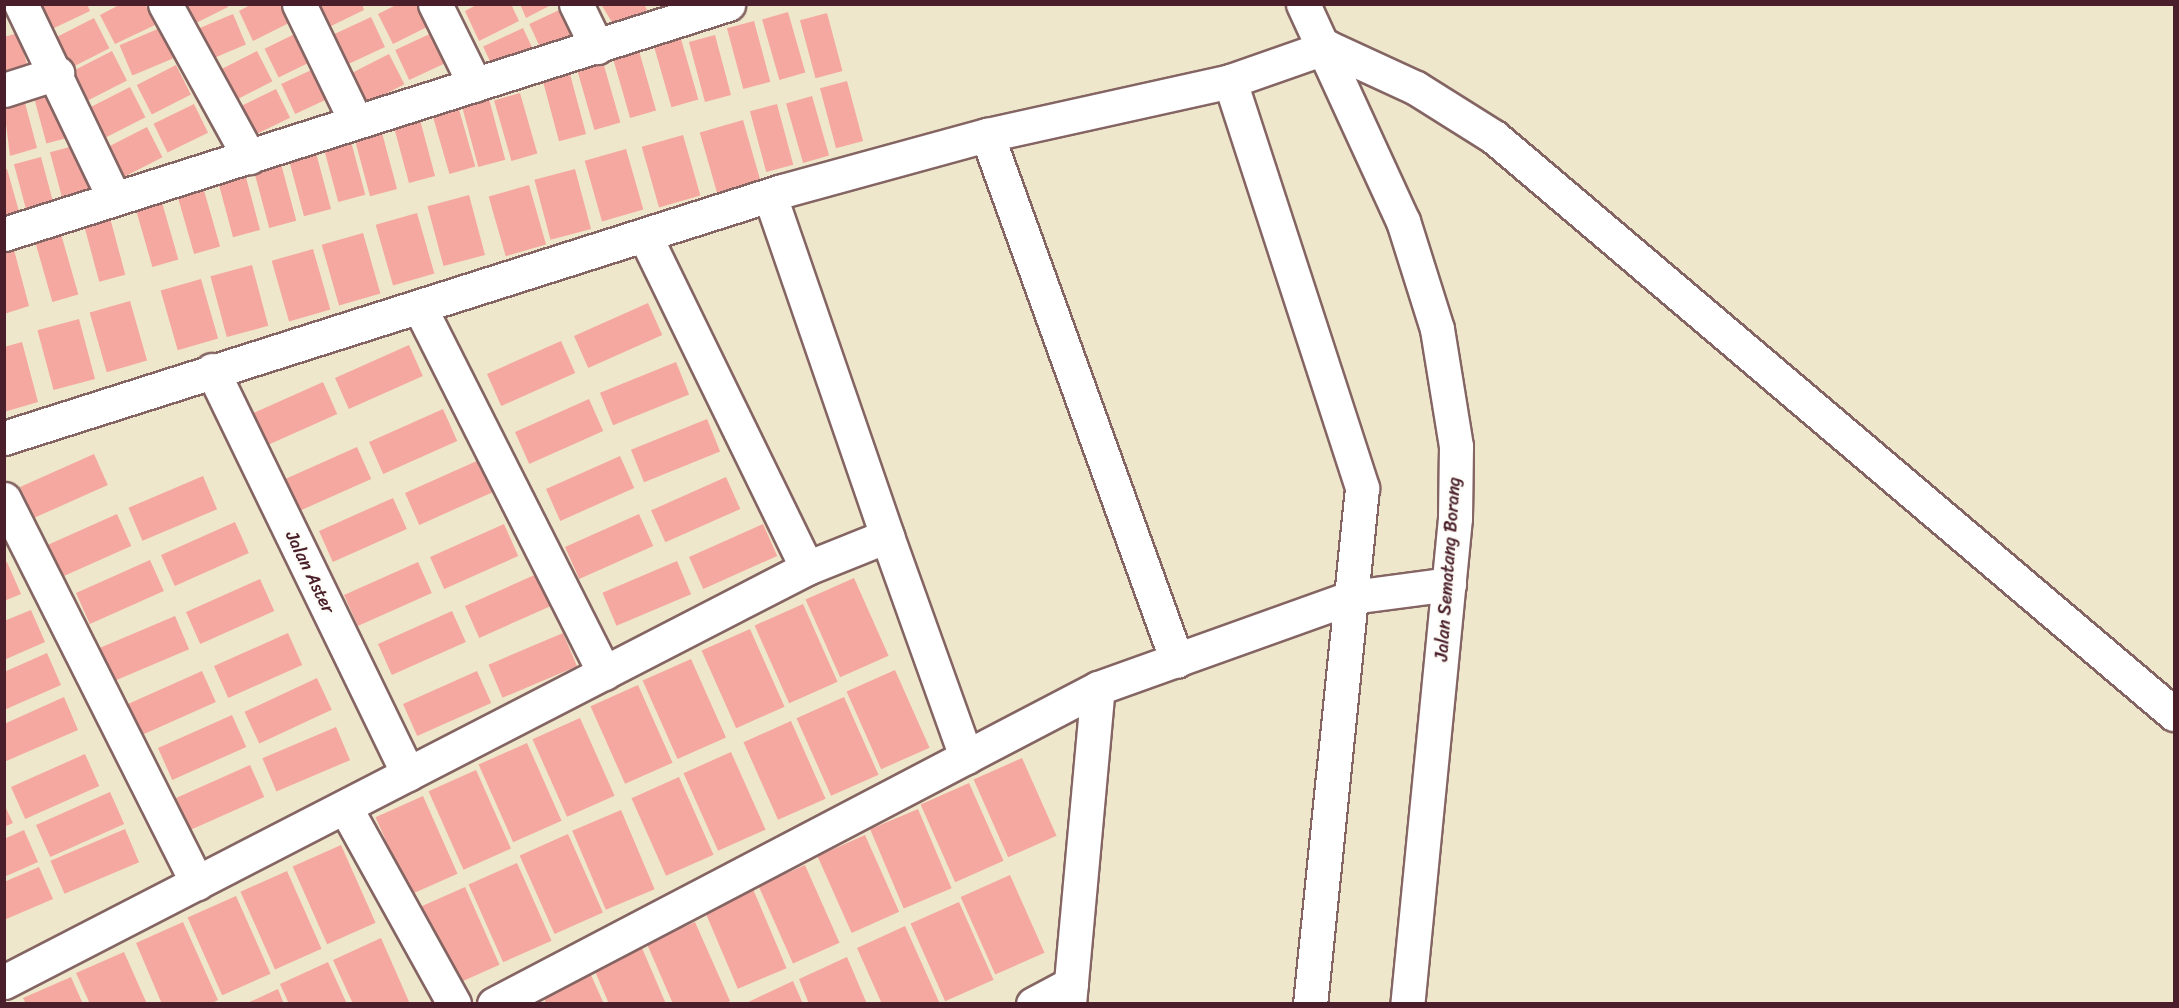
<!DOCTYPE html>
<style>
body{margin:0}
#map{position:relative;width:2179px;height:1008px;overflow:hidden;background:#efe7cb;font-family:Sriracha,sans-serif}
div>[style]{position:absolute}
.building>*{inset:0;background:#f5a89f;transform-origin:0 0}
.roads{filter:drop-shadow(2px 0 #846563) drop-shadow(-2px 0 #846563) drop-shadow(0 2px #846563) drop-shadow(0 -2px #846563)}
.minor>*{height:33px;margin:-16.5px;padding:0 16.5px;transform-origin:16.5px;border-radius:16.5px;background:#fff}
.tertiary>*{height:33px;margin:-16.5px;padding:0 16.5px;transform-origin:16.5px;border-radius:16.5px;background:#fff}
span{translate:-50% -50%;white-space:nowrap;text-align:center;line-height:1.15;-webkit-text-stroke:4.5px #fdfcf7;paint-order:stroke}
.street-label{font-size:18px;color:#4a1f2b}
.frame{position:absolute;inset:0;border:6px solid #4a1f2b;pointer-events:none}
</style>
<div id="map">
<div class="building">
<i style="clip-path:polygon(38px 4px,87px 4px,90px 11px,50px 30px)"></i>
<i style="clip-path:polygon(121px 4px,145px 4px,155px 25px,115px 44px,100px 15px)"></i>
<i style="clip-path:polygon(178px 4px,227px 4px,228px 7px,188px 27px)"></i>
<i style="clip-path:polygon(252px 4px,285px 4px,293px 21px,253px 41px,239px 11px)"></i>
<i style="clip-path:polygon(312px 4px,362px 4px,364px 10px,325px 29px)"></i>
<i style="clip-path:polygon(398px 4px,423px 4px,433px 24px,393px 44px,378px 14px)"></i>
<i style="clip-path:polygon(478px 4px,511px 4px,519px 21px,479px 41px,465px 11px)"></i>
<i style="clip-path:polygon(520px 4px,553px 4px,526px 18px)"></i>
<i style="clip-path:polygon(601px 4px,644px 4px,647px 10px,616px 29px)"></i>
<i style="left:570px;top:5px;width:33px;height:45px;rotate:65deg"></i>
<i style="left:788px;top:12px;width:63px;height:27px;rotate:74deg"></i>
<i style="left:827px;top:13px;width:60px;height:28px;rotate:75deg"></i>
<i style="left:233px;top:14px;width:33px;height:45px;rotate:67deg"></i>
<i style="left:371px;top:17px;width:33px;height:45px;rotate:65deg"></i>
<i style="left:94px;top:18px;width:34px;height:44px;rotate:63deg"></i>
<i style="left:754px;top:21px;width:63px;height:28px;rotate:75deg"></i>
<i style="left:160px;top:28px;width:33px;height:44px;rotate:67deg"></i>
<i style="left:523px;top:28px;width:33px;height:44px;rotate:65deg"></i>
<i style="left:305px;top:29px;width:32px;height:45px;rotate:64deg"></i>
<i style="left:436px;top:31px;width:33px;height:45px;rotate:65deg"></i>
<i style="clip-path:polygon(18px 33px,31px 78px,4px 85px,4px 37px)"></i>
<i style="left:715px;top:35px;width:62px;height:27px;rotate:75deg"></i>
<i style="left:681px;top:39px;width:63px;height:28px;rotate:74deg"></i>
<i style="left:112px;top:51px;width:33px;height:44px;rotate:63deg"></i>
<i style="left:257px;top:51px;width:34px;height:45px;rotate:63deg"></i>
<i style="left:639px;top:51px;width:62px;height:27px;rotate:74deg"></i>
<i style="left:389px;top:54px;width:34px;height:44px;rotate:63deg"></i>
<i style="left:603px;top:62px;width:63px;height:27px;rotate:74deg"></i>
<i style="left:176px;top:65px;width:33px;height:44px;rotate:63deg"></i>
<i style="left:322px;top:65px;width:33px;height:45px;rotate:65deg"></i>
<i style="left:570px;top:74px;width:62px;height:28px;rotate:75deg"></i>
<i style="left:847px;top:81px;width:62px;height:28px;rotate:75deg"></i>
<i style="left:130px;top:87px;width:34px;height:44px;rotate:63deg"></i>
<i style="left:276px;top:89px;width:32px;height:44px;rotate:64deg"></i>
<i style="left:61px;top:90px;width:48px;height:28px;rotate:75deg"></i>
<i style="left:520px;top:93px;width:63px;height:27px;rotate:74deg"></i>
<i style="left:812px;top:96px;width:62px;height:27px;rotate:74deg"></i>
<i style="left:489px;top:99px;width:63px;height:28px;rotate:75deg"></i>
<i style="clip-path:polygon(25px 103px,37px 148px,10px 156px,4px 108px)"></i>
<i style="left:194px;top:104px;width:32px;height:45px;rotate:64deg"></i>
<i style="left:777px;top:104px;width:63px;height:28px;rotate:75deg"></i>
<i style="left:458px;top:106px;width:63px;height:27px;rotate:74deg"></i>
<i style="left:419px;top:116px;width:62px;height:27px;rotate:75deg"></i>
<i style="left:743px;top:120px;width:63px;height:45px;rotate:74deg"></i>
<i style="left:147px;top:127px;width:34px;height:45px;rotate:63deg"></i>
<i style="left:381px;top:129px;width:62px;height:28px;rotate:75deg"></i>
<i style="left:349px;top:134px;width:63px;height:28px;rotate:75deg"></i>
<i style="left:683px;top:135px;width:63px;height:43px;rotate:74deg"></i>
<i style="left:77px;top:145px;width:47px;height:28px;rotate:75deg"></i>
<i style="left:315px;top:149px;width:62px;height:28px;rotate:75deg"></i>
<i style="left:626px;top:149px;width:63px;height:43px;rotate:74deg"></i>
<i style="left:41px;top:157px;width:48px;height:28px;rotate:75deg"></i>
<i style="left:280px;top:160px;width:63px;height:28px;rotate:75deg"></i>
<i style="clip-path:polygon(7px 169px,20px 215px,4px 219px,4px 170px)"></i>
<i style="left:575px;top:169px;width:62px;height:42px;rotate:75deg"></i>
<i style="left:244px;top:170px;width:62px;height:28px;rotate:75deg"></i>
<i style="left:529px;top:185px;width:62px;height:42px;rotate:74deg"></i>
<i style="left:203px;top:187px;width:62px;height:27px;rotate:74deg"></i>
<i style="left:469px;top:195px;width:62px;height:43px;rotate:75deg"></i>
<i style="left:161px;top:199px;width:63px;height:27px;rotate:74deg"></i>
<i style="left:417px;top:213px;width:63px;height:43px;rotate:74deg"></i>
<i style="left:109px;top:214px;width:63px;height:27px;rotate:75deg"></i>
<i style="left:363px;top:233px;width:63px;height:43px;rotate:74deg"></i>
<i style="left:61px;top:234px;width:63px;height:27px;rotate:74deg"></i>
<i style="clip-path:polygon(13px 246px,29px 306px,4px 314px,4px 248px)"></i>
<i style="left:313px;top:249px;width:63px;height:43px;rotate:74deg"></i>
<i style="left:252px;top:265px;width:63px;height:43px;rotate:75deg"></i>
<i style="left:201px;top:279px;width:62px;height:42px;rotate:74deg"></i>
<i style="left:130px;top:301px;width:62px;height:42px;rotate:74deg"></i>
<i style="left:648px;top:303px;width:35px;height:81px;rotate:66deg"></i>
<i style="left:79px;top:319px;width:62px;height:43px;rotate:75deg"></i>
<i style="left:561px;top:341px;width:35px;height:81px;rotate:66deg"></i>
<i style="clip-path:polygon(22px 342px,38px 402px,4px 412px,4px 347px)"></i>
<i style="left:409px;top:345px;width:34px;height:81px;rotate:66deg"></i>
<i style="left:676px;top:362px;width:35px;height:82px;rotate:68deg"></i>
<i style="left:323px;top:382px;width:35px;height:81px;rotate:66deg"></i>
<i style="left:589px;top:399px;width:35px;height:81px;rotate:66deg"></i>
<i style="left:443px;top:409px;width:35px;height:81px;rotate:66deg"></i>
<i style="left:707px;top:419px;width:35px;height:82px;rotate:68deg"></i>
<i style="left:357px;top:447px;width:35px;height:81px;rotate:66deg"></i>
<i style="left:94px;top:454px;width:34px;height:81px;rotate:66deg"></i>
<i style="left:620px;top:456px;width:35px;height:81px;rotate:66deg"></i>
<i style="left:479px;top:460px;width:35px;height:81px;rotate:66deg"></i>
<i style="left:203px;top:476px;width:36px;height:81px;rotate:67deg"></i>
<i style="left:726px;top:477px;width:35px;height:82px;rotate:66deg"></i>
<i style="left:393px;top:498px;width:34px;height:81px;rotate:66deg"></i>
<i style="left:117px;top:514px;width:35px;height:81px;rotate:66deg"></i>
<i style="left:639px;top:514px;width:35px;height:81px;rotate:66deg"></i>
<i style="left:235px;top:522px;width:34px;height:81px;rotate:66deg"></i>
<i style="left:504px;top:524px;width:35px;height:81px;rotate:66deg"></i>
<i style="left:763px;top:524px;width:35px;height:81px;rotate:66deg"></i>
<i style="left:150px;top:560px;width:34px;height:81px;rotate:66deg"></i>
<i style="left:677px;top:561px;width:36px;height:81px;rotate:67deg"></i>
<i style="clip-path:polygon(7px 562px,21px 594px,4px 601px,4px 563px)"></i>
<i style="left:418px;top:562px;width:34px;height:81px;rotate:66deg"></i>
<i style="left:539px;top:573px;width:35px;height:81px;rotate:66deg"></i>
<i style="left:854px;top:578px;width:85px;height:53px;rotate:66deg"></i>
<i style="left:260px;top:579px;width:35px;height:81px;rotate:66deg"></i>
<i style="left:803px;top:604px;width:85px;height:53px;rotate:66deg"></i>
<i style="clip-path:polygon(31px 610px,45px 642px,4px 660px,4px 621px)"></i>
<i style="left:452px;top:611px;width:34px;height:81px;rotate:66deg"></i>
<i style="left:175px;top:616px;width:36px;height:82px;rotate:67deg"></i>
<i style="left:750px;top:629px;width:85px;height:53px;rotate:66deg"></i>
<i style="left:288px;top:633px;width:35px;height:81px;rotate:66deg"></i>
<i style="left:563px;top:633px;width:36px;height:81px;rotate:67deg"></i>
<i style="clip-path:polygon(47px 653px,61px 685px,4px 710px,4px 672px)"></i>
<i style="left:691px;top:659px;width:86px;height:53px;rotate:66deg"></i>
<i style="left:895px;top:670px;width:85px;height:53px;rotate:66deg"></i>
<i style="left:202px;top:671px;width:34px;height:81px;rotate:66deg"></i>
<i style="left:477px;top:671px;width:35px;height:81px;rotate:66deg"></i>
<i style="left:317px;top:678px;width:35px;height:80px;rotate:65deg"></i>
<i style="left:638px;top:685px;width:85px;height:52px;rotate:66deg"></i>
<i style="clip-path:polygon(64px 697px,78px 730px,4px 762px,4px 724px)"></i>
<i style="left:844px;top:697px;width:85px;height:52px;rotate:66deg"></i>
<i style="left:232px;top:715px;width:35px;height:81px;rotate:66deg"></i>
<i style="left:580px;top:718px;width:85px;height:52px;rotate:66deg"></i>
<i style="left:791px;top:721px;width:85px;height:52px;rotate:66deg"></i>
<i style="left:336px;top:727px;width:36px;height:80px;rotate:67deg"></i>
<i style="left:527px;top:743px;width:85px;height:53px;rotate:66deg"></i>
<i style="left:731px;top:752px;width:85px;height:52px;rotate:66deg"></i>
<i style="left:85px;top:754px;width:35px;height:81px;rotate:66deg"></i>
<i style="left:1022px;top:758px;width:85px;height:53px;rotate:66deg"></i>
<i style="left:250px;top:765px;width:35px;height:81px;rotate:66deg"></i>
<i style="left:476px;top:770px;width:86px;height:52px;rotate:66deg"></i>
<i style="left:679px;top:777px;width:85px;height:52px;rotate:66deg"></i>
<i style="left:969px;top:783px;width:85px;height:53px;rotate:66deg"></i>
<i style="left:110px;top:792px;width:35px;height:81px;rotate:66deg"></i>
<i style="left:423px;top:796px;width:85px;height:52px;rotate:66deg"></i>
<i style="clip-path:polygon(4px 804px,13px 823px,4px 827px)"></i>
<i style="left:918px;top:809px;width:86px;height:52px;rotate:67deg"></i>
<i style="left:621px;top:810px;width:86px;height:53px;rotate:67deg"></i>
<i style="left:125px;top:829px;width:36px;height:81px;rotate:67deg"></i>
<i style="clip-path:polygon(24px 830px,38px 862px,4px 877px,4px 839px)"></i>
<i style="left:568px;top:834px;width:86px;height:53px;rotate:66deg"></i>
<i style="left:865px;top:835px;width:84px;height:52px;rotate:66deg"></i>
<i style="left:341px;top:845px;width:85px;height:53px;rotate:66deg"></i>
<i style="left:517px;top:863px;width:85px;height:53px;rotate:66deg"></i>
<i style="left:805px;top:865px;width:85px;height:51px;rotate:66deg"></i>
<i style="clip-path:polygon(39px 867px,53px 899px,4px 920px,4px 882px)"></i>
<i style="left:287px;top:871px;width:85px;height:51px;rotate:66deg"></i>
<i style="left:1010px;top:875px;width:85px;height:54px;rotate:66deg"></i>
<i style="left:465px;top:887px;width:85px;height:53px;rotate:66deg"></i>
<i style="left:753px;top:889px;width:86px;height:53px;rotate:67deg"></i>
<i style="left:236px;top:896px;width:85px;height:53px;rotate:66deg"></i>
<i style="left:959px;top:902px;width:85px;height:53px;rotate:66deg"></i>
<i style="clip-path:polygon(183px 922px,218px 1000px,210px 1004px,162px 1004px,136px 943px)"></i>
<i style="clip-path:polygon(695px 922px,730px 1001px,724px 1004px,673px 1004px,647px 944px)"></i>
<i style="clip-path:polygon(905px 926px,940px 1004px,882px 1004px,857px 948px)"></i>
<i style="clip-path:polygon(381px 938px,410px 1004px,353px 1004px,333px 960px)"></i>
<i style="clip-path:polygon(642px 948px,666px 1004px,609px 1004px,594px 969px)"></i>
<i style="clip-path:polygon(124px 952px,147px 1004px,90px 1004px,76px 973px)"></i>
<i style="clip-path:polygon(847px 957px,867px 1004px,809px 1004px,799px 979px)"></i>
<i style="clip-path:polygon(328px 962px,347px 1004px,289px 1004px,280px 984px)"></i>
<i style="clip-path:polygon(591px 975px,604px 1004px,546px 1004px,544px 997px)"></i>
<i style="clip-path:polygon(71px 977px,83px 1004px,26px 1004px,23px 998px)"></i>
<i style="clip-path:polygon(793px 981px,803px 1004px,744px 1004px)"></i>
<i style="clip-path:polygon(278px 989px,284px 1004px,245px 1004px)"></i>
</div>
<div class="roads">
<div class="minor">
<i style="left:21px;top:4px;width:215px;rotate:64.4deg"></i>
<i style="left:165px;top:4px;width:175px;rotate:61.2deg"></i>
<i style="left:299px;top:4px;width:131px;rotate:64.2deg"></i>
<i style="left:435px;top:4px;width:90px;rotate:63.7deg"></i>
<i style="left:576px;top:4px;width:48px;rotate:64deg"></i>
<i style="left:1230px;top:81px;width:428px;rotate:72deg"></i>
<i style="left:1362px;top:488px;width:519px;rotate:95.75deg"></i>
<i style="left:4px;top:90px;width:56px;rotate:-17.8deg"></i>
<i style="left:987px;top:135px;width:559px;rotate:70.14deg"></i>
<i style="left:770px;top:196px;width:360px;rotate:71deg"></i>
<i style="left:4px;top:234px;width:760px;rotate:-17.62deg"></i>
<i style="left:646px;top:238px;width:367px;rotate:64deg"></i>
<i style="left:420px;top:308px;width:409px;rotate:63.2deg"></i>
<i style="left:212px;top:370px;width:449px;rotate:64.1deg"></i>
<i style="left:4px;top:438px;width:816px;rotate:-17.61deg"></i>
<i style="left:782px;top:191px;width:213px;rotate:-15.3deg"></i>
<i style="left:987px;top:135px;width:249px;rotate:-12.5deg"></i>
<i style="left:1230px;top:81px;width:103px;rotate:-19.3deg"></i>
<i style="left:1327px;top:47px;width:98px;rotate:24.7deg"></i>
<i style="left:1416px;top:88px;width:92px;rotate:32.1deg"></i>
<i style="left:1494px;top:137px;width:892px;rotate:40.32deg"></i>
<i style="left:4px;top:499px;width:430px;rotate:63.3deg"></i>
<i style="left:345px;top:807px;width:225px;rotate:61deg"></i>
<i style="left:4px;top:982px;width:903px;rotate:-27.27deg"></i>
<i style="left:807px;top:568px;width:86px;rotate:-21.8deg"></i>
<i style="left:887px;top:536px;width:235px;rotate:70.3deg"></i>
<i style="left:494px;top:1004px;width:682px;rotate:-27.62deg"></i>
<i style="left:1098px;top:688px;width:270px;rotate:-19.7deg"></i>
<i style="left:1352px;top:597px;width:98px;rotate:-7.6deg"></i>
<i style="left:1033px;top:1004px;width:43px;rotate:-27.8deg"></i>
<i style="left:1069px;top:1004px;width:317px;rotate:-84.8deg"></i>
</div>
<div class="tertiary">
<i style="left:1303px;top:4px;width:239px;rotate:65.3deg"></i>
<i style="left:1403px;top:221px;width:113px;rotate:72.5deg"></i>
<i style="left:1437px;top:329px;width:119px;rotate:80.8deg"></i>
<i style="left:1456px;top:446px;width:72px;rotate:90.8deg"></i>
<i style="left:1455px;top:518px;width:488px;rotate:95.6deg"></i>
</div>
</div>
<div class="street-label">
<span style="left:1448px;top:569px;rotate:-86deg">Jalan Sematang Borang</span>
<span style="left:310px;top:572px;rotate:64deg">Jalan Aster</span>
</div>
<div class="frame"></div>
</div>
